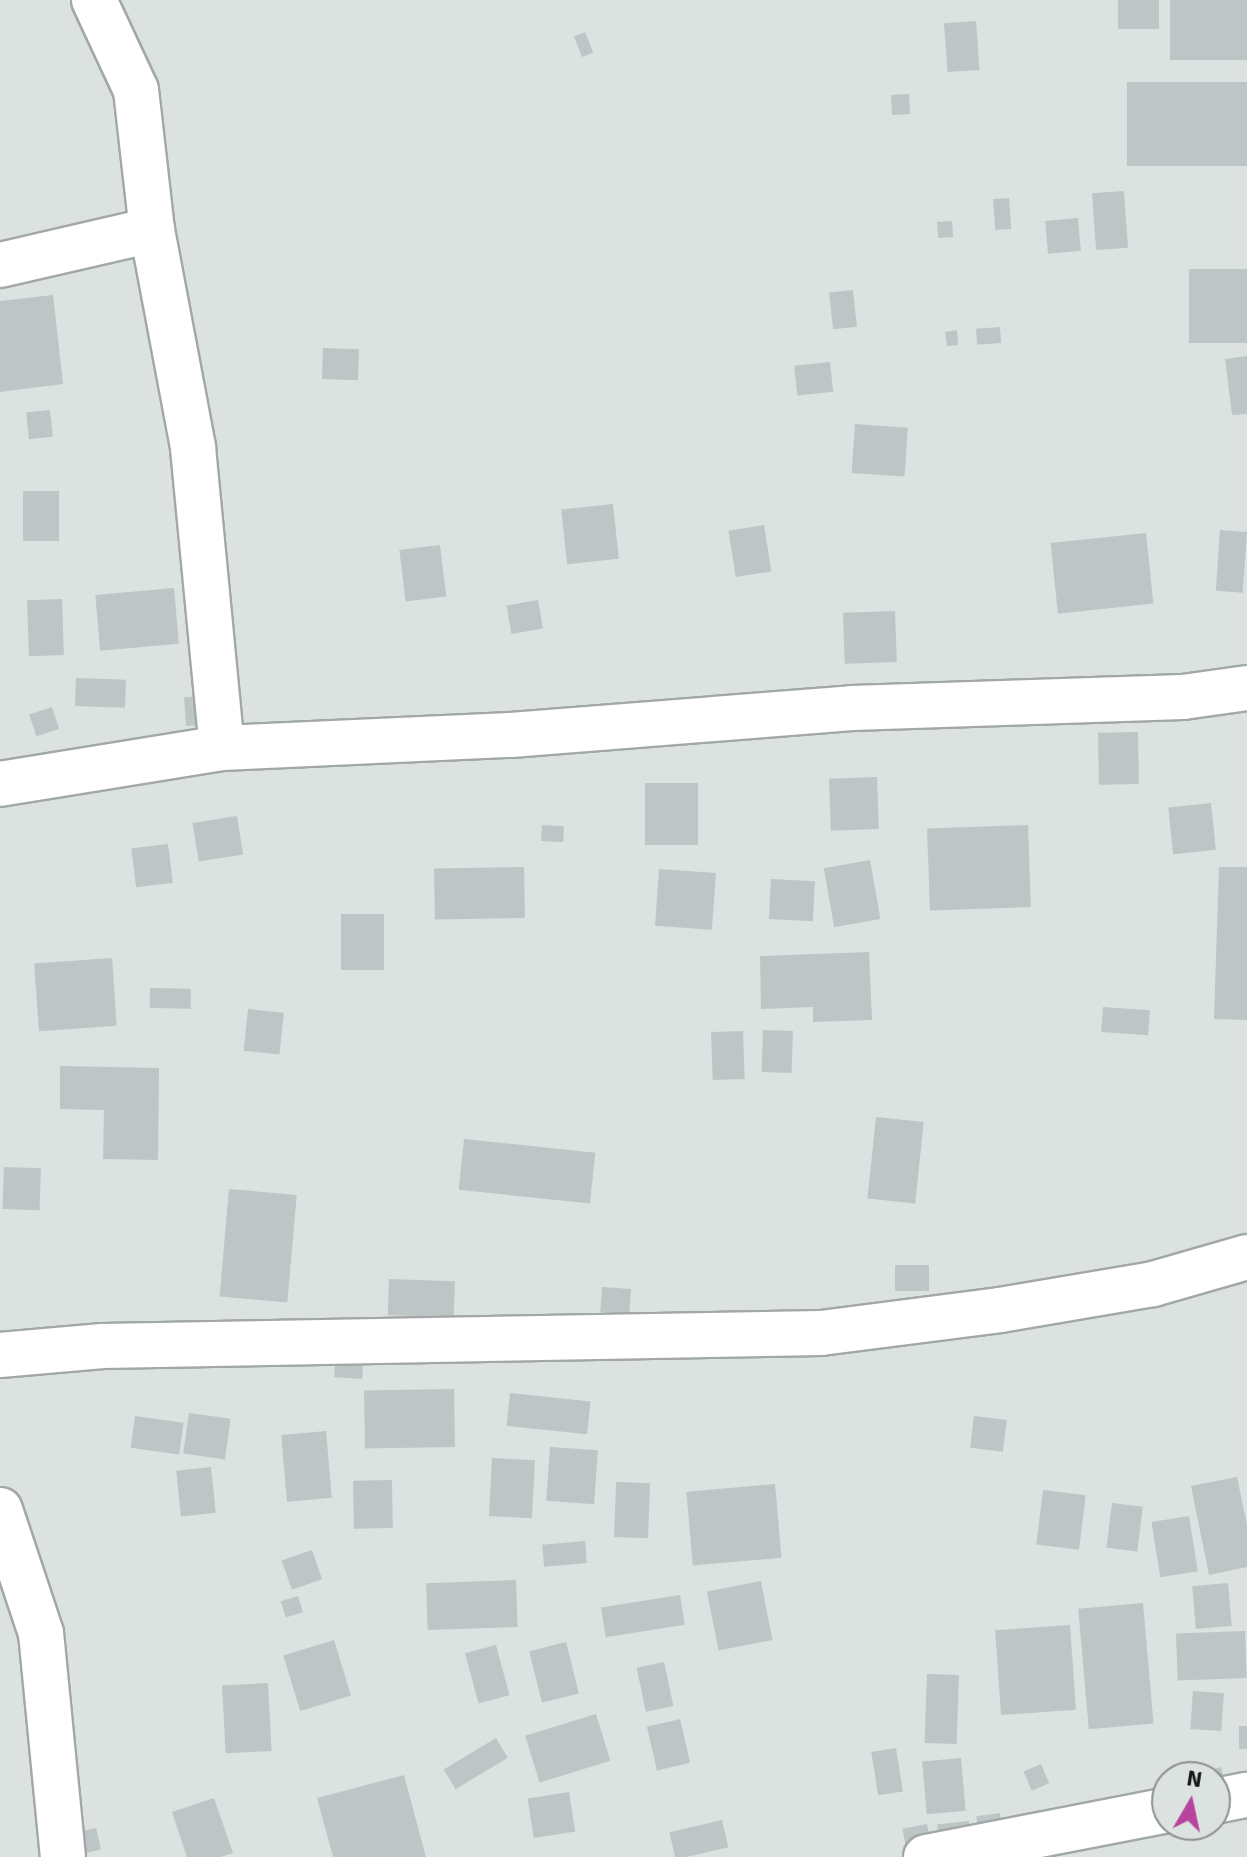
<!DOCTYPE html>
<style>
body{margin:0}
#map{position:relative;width:1247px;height:1857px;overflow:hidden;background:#dbe2e0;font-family:Signika,sans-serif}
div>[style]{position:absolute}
.building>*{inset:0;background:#bec5c6;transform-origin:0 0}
.roads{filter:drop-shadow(2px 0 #a2a8a6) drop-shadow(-2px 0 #a2a8a6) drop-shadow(0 2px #a2a8a6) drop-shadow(0 -2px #a2a8a6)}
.minor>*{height:44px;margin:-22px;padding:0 22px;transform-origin:22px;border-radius:22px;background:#fff}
span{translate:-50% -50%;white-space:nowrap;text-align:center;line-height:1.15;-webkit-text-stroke:6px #dbe2e0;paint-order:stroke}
.north{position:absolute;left:1151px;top:1761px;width:80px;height:80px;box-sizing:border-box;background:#dbe2e0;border:2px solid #8c9190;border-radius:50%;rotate:9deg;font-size:22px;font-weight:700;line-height:32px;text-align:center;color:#161818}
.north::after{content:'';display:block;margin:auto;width:28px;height:36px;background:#b7449f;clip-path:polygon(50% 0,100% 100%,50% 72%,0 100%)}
</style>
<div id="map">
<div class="building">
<i style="left:1118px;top:0;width:41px;height:29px"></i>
<i style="left:1170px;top:0;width:77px;height:60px"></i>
<i style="left:976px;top:21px;width:49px;height:32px;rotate:86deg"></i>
<i style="left:585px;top:32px;width:22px;height:12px;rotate:68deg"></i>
<i style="left:1247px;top:82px;width:84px;height:120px;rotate:90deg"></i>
<i style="left:909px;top:94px;width:20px;height:18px;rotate:87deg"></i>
<i style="left:1124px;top:191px;width:57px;height:32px;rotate:86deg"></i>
<i style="left:1009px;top:198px;width:31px;height:16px;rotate:86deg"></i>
<i style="left:1078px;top:218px;width:33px;height:33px;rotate:85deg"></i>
<i style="left:952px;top:221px;width:16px;height:15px;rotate:86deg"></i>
<i style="left:1247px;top:269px;width:74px;height:58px;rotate:90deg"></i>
<i style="left:853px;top:290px;width:37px;height:24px;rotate:84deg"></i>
<i style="clip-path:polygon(53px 295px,63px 384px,0 392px,0 301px)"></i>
<i style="left:1000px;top:327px;width:16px;height:24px;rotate:86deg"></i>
<i style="clip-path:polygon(957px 330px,958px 345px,947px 346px,945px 332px)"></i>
<i style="left:323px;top:348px;width:36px;height:31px;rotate:2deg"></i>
<i style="clip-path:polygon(1247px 356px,1247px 414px,1232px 415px,1225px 359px)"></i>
<i style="left:830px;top:362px;width:30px;height:36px;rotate:84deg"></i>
<i style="left:50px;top:410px;width:27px;height:24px;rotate:84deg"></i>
<i style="left:855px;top:424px;width:53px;height:49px;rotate:4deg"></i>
<i style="left:23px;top:491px;width:36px;height:50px"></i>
<i style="left:613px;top:504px;width:55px;height:52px;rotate:84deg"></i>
<i style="left:764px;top:525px;width:47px;height:36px;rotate:81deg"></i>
<i style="left:1220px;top:530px;width:27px;height:61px;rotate:4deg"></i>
<i style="left:1146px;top:533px;width:71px;height:96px;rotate:84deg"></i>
<i style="left:440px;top:545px;width:52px;height:41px;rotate:83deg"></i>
<i style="left:174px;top:588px;width:56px;height:79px;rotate:85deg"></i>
<i style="left:62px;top:599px;width:56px;height:35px;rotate:88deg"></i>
<i style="left:538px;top:600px;width:29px;height:32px;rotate:80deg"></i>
<i style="left:895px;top:611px;width:51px;height:52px;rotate:88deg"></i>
<i style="left:76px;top:678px;width:50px;height:28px;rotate:2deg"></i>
<i style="left:215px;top:695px;width:29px;height:31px;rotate:86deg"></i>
<i style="left:52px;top:707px;width:23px;height:24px;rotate:72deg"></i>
<i style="left:1138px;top:732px;width:52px;height:40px;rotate:89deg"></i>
<i style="left:877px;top:777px;width:52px;height:48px;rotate:88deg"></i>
<i style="left:645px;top:783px;width:53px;height:62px"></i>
<i style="left:1211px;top:803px;width:47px;height:43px;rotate:84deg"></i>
<i style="left:237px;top:816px;width:39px;height:45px;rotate:81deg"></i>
<i style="left:542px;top:825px;width:22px;height:16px;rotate:3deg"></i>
<i style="left:1028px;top:825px;width:82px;height:101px;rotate:88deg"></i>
<i style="left:168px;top:844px;width:39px;height:37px;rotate:83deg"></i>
<i style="left:870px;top:860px;width:60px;height:47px;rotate:80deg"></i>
<i style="left:524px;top:867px;width:51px;height:90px;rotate:89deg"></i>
<i style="clip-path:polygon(1219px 867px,1247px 867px,1247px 1020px,1214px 1019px)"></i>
<i style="left:659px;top:869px;width:57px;height:57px;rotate:4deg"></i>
<i style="left:771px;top:879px;width:44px;height:40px;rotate:3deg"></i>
<i style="left:341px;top:914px;width:43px;height:56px"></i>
<i style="clip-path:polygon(869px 952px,872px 1020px,813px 1022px,813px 1007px,761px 1009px,760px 956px)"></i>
<i style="left:112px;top:958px;width:68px;height:78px;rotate:86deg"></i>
<i style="left:150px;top:988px;width:41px;height:20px;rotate:1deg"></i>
<i style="left:1103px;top:1007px;width:47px;height:25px;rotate:4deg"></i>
<i style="left:248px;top:1009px;width:36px;height:42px;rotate:6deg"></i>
<i style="left:763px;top:1030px;width:30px;height:42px;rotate:2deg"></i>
<i style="left:743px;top:1031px;width:48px;height:32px;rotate:88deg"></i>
<i style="clip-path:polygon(60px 1066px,159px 1068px,158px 1160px,103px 1159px,104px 1110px,60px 1109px)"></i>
<i style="left:876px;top:1117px;width:48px;height:82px;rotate:6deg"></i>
<i style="left:464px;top:1139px;width:132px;height:51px;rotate:6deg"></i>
<i style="left:4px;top:1167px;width:37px;height:42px;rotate:2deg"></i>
<i style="left:229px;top:1189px;width:68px;height:108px;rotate:5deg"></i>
<i style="left:895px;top:1265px;width:34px;height:26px"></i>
<i style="left:389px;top:1279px;width:66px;height:36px;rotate:2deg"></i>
<i style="left:602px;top:1287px;width:29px;height:25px;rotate:4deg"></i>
<i style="left:336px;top:1350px;width:28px;height:27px;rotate:4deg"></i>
<i style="left:454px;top:1389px;width:58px;height:90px;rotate:89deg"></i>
<i style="left:510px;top:1393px;width:81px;height:33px;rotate:6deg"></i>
<i style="left:189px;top:1413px;width:42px;height:41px;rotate:8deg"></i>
<i style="left:135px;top:1416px;width:49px;height:32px;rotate:8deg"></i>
<i style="left:974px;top:1416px;width:33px;height:32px;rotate:7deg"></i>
<i style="left:326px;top:1431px;width:67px;height:45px;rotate:85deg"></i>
<i style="left:550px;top:1447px;width:48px;height:54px;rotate:4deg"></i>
<i style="left:492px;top:1458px;width:43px;height:58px;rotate:3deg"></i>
<i style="left:211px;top:1467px;width:46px;height:35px;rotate:84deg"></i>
<i style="clip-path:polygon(1237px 1477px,1247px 1525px,1247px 1567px,1209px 1575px,1191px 1486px)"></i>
<i style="left:392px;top:1480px;width:48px;height:39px;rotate:89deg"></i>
<i style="left:616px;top:1482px;width:34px;height:55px;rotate:2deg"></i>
<i style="left:775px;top:1484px;width:74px;height:89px;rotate:85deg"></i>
<i style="left:1043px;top:1490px;width:43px;height:55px;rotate:7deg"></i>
<i style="left:1112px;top:1503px;width:31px;height:45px;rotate:7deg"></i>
<i style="left:1189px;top:1516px;width:56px;height:38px;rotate:81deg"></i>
<i style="left:585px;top:1541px;width:22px;height:43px;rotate:85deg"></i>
<i style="left:312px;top:1550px;width:31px;height:32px;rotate:71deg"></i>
<i style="left:516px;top:1580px;width:47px;height:90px;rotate:88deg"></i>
<i style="left:761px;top:1581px;width:60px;height:55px;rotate:79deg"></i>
<i style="left:1228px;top:1583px;width:43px;height:36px;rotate:85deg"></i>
<i style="left:680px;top:1595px;width:30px;height:80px;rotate:81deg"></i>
<i style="left:298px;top:1596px;width:17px;height:18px;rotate:73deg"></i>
<i style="left:1143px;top:1603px;width:121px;height:65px;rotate:85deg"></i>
<i style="left:1070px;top:1625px;width:85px;height:75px;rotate:86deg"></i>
<i style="left:1245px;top:1631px;width:47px;height:69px;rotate:88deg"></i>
<i style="left:334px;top:1640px;width:58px;height:53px;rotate:73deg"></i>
<i style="left:566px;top:1642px;width:53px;height:38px;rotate:76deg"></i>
<i style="left:496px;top:1645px;width:52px;height:32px;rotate:75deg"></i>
<i style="left:664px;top:1662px;width:45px;height:28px;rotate:78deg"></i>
<i style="left:927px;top:1674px;width:32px;height:69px;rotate:2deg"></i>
<i style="left:268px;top:1683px;width:68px;height:46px;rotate:87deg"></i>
<i style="left:1193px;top:1691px;width:31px;height:38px;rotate:4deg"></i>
<i style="left:596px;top:1714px;width:49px;height:74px;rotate:73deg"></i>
<i style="left:680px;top:1719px;width:45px;height:34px;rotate:77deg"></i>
<i style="left:1239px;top:1726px;width:8px;height:23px"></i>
<i style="left:496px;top:1738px;width:23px;height:61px;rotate:59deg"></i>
<i style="left:896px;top:1748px;width:44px;height:25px;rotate:81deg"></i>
<i style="left:961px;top:1758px;width:53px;height:39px;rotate:85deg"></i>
<i style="left:1041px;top:1764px;width:21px;height:19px;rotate:67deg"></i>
<i style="clip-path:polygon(1221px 1767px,1226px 1788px,1215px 1790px,1215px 1777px,1187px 1777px)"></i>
<i style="clip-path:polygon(404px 1775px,426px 1857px,333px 1857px,317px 1798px)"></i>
<i style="left:569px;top:1792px;width:40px;height:42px;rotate:81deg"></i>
<i style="clip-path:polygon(214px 1798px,233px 1853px,220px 1857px,187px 1857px,172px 1812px)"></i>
<i style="left:1000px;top:1813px;width:22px;height:24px;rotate:82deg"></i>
<i style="left:722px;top:1820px;width:28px;height:54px;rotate:77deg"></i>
<i style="left:969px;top:1821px;width:18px;height:32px;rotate:84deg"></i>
<i style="left:927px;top:1824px;width:21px;height:25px;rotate:79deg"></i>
<i style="left:96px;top:1828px;width:22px;height:33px;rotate:77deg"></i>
</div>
<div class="roads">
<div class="minor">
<i style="left:94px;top:0;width:99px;rotate:65deg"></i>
<i style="left:136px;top:90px;width:141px;rotate:83.5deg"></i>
<i style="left:152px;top:230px;width:222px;rotate:79.3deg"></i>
<i style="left:193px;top:448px;width:301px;rotate:84.5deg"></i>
<i style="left:0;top:265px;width:156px;rotate:-13deg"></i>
<i style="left:0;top:784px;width:225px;rotate:-9.2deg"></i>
<i style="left:222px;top:748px;width:289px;rotate:-2.6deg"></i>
<i style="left:511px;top:735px;width:342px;rotate:-4.5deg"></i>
<i style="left:852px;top:708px;width:331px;rotate:-1.9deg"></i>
<i style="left:1183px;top:697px;width:65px;rotate:-8deg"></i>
<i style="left:0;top:1355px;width:103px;rotate:-5deg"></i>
<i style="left:103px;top:1346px;width:718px;rotate:-1.04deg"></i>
<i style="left:821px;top:1333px;width:180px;rotate:-7.3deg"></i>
<i style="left:1000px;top:1310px;width:155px;rotate:-9.6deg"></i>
<i style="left:1153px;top:1284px;width:98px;rotate:-16deg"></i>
<i style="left:0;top:1510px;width:130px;rotate:71.6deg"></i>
<i style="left:41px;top:1633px;width:225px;rotate:84.4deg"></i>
<i style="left:1215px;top:1801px;width:33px;rotate:-11deg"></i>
<i style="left:926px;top:1857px;width:246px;rotate:-11deg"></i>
</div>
</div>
<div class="north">N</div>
</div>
